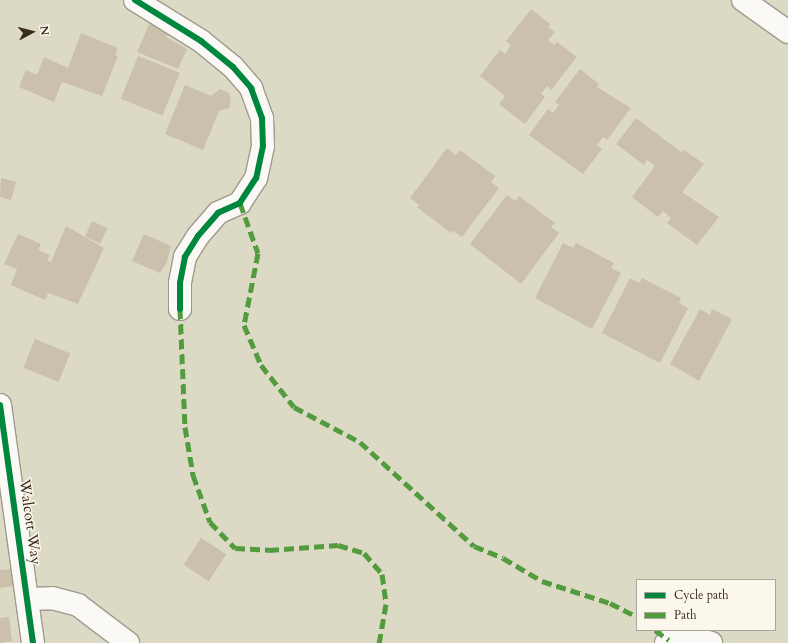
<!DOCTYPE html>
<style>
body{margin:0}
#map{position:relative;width:788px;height:643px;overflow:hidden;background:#dcd9c4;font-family:Cardo,serif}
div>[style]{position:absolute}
.building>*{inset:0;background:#cbc0ac;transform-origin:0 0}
.roads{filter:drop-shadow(1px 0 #9e9a8d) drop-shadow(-1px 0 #9e9a8d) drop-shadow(0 1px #9e9a8d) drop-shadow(0 -1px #9e9a8d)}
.street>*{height:22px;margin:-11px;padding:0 11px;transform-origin:11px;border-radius:11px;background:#faf9f6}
.secondary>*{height:22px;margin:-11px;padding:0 11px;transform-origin:11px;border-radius:11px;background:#faf9f6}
.quiet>*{height:5px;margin-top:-2.5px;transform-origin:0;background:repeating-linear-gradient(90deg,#529c3f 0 10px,transparent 0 15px)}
.cycleway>*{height:6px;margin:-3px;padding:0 3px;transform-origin:3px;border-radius:3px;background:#00873e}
span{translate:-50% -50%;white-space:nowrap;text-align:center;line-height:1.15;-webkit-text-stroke:3px #fbf7ec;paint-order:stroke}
.street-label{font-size:15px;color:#3b2a1e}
.legend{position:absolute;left:636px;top:579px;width:140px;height:52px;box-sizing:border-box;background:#fbf7ec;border:1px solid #aea59a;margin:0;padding:5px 7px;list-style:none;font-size:12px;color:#3b2a1e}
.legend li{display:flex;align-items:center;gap:8px;height:20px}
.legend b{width:20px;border:1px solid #aea59a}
.north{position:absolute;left:12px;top:12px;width:40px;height:40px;-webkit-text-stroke:3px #fbf7ec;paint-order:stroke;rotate:83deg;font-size:11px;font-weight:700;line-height:16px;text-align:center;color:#3b2a1e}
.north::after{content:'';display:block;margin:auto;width:14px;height:18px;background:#3b2a1e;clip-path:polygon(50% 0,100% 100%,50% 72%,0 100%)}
</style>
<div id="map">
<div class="building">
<i style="clip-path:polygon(531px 9px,550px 24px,548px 27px,555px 32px,548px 40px,554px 45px,557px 42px,577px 57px,551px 90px,547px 86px,541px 94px,545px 97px,525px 124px,499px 104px,505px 96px,480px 76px,500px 50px,505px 54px,511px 45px,506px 41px)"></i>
<i style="clip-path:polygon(151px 20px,169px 28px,166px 37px,187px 49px,178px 69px,137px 52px)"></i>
<i style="clip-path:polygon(81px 33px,118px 48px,115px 55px,118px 56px,102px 96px,62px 82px,54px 102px,19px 87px,26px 70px,37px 75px,44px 57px,68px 68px)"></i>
<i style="left:138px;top:56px;width:45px;height:46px;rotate:22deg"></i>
<i style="clip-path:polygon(580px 69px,599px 84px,597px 87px,631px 108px,607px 140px,603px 137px,597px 145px,602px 149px,583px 174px,529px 135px,548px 109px,553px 113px,559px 105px,555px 102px)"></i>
<i style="clip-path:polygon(185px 85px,211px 96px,220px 89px,229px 93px,231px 101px,229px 108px,219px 111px,203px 150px,165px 134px)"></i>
<i style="clip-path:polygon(636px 118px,681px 152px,684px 150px,704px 164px,682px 192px,719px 217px,697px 245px,667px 223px,671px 218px,663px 211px,658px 217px,632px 197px,655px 166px,647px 160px,644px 165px,616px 144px)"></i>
<i style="clip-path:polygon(447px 148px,456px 155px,460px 150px,495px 176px,491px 182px,499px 188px,462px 237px,453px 231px,451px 233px,417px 207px,419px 205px,410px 198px)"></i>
<i style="clip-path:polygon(1px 178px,16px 182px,11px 200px,0 197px)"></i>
<i style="clip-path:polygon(507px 195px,515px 201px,519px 196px,555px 223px,551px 227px,559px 233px,521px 284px,470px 244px)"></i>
<i style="left:92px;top:221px;width:17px;height:17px;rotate:25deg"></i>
<i style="clip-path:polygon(66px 226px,104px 248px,78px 304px,48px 293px,45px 300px,11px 285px,17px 269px,4px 264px,18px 234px,41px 244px,38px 250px,50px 255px,47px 260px,51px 262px)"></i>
<i style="clip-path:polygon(144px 234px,171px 246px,167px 262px,160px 273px,132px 261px)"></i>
<i style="clip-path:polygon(563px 243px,573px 248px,576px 243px,614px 263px,611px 268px,621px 273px,592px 329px,535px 298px)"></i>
<i style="clip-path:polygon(630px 278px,639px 283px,642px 278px,681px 298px,679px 303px,688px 308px,660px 363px,602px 333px)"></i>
<i style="clip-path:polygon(700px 309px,710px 315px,712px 309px,732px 319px,699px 381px,670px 364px)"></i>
<i style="left:35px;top:339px;width:38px;height:31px;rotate:22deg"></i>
<i style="left:201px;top:538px;width:30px;height:32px;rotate:33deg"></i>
<i style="clip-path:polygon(11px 569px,13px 586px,0 588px,0 570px)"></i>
<i style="clip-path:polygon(9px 617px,12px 641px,0 643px,0 618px)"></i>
</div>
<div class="roads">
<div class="street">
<i style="left:135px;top:0;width:78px;rotate:31.8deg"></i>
<i style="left:201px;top:41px;width:41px;rotate:39.1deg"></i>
<i style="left:233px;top:67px;width:28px;rotate:49deg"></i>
<i style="left:251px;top:88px;width:32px;rotate:70deg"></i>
<i style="left:262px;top:118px;width:28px;rotate:88deg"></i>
<i style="left:263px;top:146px;width:33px;rotate:102deg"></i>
<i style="left:256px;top:178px;width:30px;rotate:123deg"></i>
<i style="left:240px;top:203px;width:24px;rotate:156deg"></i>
<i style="left:218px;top:213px;width:30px;rotate:131deg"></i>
<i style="left:198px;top:236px;width:25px;rotate:122deg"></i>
<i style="left:185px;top:257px;width:26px;rotate:101deg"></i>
<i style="left:180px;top:283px;width:26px;rotate:90deg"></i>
<i style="left:0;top:405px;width:240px;rotate:82.1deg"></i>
<i style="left:28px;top:599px;width:24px;rotate:-2deg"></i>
<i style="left:52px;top:598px;width:27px;rotate:15deg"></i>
<i style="left:78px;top:605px;width:63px;rotate:37.2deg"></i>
<i style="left:666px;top:643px;width:4px;rotate:-45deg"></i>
<i style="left:669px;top:640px;width:26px;rotate:-4deg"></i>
<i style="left:695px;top:638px;width:17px;rotate:17deg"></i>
</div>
<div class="secondary">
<i style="left:743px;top:0;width:55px;rotate:35.4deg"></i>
</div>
</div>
<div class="quiet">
<i style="left:240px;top:203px;width:53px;rotate:70.2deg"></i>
<i style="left:258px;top:253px;width:73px;rotate:101deg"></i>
<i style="left:244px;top:325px;width:43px;rotate:67deg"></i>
<i style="left:261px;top:365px;width:53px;rotate:51.8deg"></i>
<i style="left:294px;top:407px;width:75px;rotate:27.9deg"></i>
<i style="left:360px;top:442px;width:154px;rotate:42.4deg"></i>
<i style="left:474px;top:546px;width:31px;rotate:22deg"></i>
<i style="left:503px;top:558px;width:45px;rotate:30.5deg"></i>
<i style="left:542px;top:581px;width:71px;rotate:17.9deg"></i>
<i style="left:610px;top:603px;width:30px;rotate:27deg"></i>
<i style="left:180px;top:309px;width:118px;rotate:87.6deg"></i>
<i style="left:185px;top:427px;width:49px;rotate:80.5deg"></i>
<i style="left:193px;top:475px;width:50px;rotate:70.1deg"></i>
<i style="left:210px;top:522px;width:36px;rotate:46deg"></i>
<i style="left:235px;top:548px;width:34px;rotate:3deg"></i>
<i style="left:269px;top:550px;width:69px;rotate:-4.1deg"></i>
<i style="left:338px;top:545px;width:27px;rotate:17deg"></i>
<i style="left:364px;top:553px;width:28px;rotate:49deg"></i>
<i style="left:382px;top:574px;width:30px;rotate:82deg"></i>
<i style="left:386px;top:604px;width:40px;rotate:100deg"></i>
<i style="left:655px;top:630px;width:17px;rotate:36deg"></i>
</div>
<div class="cycleway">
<i style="left:135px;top:0;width:78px;rotate:31.8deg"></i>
<i style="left:201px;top:41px;width:41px;rotate:39.1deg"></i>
<i style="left:233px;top:67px;width:28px;rotate:49deg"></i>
<i style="left:251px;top:88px;width:32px;rotate:70deg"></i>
<i style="left:262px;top:118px;width:28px;rotate:88deg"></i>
<i style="left:263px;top:146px;width:33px;rotate:102deg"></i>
<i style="left:256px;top:178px;width:30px;rotate:123deg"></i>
<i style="left:240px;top:203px;width:24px;rotate:156deg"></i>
<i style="left:218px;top:213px;width:30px;rotate:131deg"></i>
<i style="left:198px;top:236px;width:25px;rotate:122deg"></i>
<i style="left:185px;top:257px;width:26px;rotate:101deg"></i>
<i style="left:180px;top:283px;width:26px;rotate:90deg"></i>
<i style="left:0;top:405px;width:240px;rotate:82.1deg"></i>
</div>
<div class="street-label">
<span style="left:30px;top:522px;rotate:82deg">Walcott Way</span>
</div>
<ul class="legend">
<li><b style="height:5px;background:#00873e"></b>Cycle path</li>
<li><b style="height:5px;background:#529c3f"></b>Path</li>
</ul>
<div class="north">N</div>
</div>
